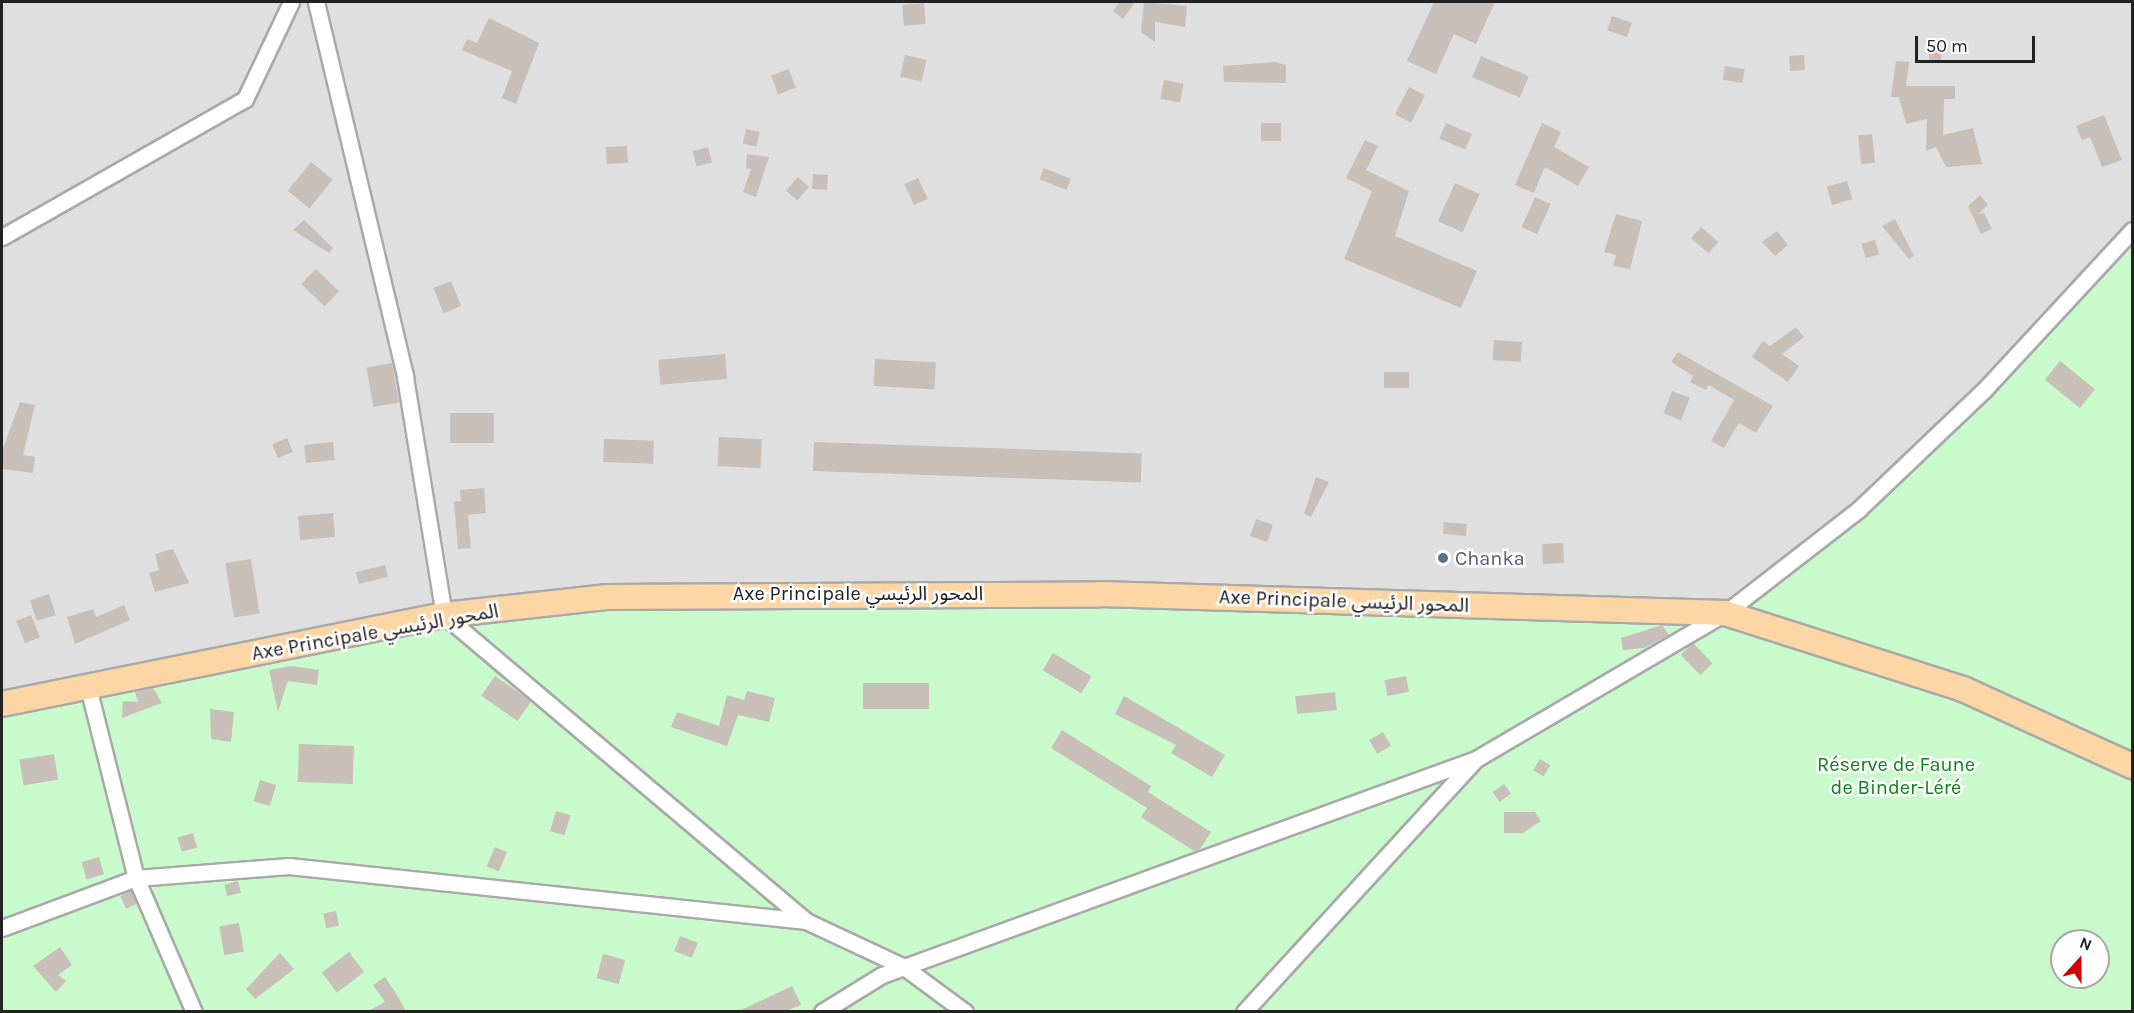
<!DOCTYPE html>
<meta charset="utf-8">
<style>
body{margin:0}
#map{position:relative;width:2134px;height:1013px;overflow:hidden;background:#f2efe9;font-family:Karla,"Noto Sans Arabic",sans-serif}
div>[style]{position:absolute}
.residential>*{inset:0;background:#e0dfdf}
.park>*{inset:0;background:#c8facc}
.building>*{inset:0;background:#c7bfb8;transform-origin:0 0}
.roads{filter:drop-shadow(2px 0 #a9a9a9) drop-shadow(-2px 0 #a9a9a9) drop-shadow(0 2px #a9a9a9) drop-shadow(0 -2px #a9a9a9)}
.street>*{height:15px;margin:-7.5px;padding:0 7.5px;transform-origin:7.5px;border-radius:7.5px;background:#fff}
.primary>*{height:24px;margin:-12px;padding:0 12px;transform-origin:12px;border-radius:12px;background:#fcd6a4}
.dots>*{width:16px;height:16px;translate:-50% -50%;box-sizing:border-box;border:3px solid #fff;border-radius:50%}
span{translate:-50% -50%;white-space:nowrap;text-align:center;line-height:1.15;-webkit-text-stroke:5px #fff;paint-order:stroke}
.service-label{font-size:20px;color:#4e5e75}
.left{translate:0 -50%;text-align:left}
.street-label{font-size:20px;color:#222}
.park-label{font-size:20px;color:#0c8416}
.frame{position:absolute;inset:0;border:3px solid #222;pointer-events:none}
.north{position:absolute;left:2050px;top:929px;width:60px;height:60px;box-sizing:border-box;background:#fff;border:2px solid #a7a7a7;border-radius:50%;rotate:21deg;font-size:16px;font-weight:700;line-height:24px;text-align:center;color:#222}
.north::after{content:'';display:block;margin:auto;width:21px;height:27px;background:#d40000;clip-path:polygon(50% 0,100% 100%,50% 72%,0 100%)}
.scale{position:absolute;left:1915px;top:36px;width:120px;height:27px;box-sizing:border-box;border:3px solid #222;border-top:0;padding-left:8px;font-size:18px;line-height:21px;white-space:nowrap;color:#222;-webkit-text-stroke:4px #fff;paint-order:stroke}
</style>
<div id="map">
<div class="residential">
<i style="clip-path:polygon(evenodd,2px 2px,2132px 2px,2132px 1011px,2px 1012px,2px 2px,2062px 941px,2098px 941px,2098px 977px,2062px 977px,2062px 941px)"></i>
</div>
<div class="park">
<i style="clip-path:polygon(evenodd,2132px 230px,2132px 1011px,2px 1012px,2px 703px,606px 597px,1725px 613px,1864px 504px,2132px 230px,2062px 941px,2098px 941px,2098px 977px,2062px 977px,2062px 941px)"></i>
</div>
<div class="building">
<i style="clip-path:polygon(1120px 2px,1135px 2px,1123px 19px,1113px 11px)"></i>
<i style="clip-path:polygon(1144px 2px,1187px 6px,1185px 27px,1155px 22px,1155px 42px,1141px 32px)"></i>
<i style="clip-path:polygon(1434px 2px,1495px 2px,1476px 44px,1454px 34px,1436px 74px,1407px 61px)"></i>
<i style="left:924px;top:3px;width:21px;height:22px;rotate:85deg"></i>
<i style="left:1612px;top:16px;width:21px;height:15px;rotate:19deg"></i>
<i style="clip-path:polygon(489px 18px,539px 43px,516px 104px,502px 98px,512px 71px,462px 50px,467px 39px,477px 43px)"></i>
<i style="left:1929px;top:42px;width:12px;height:19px"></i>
<i style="left:905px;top:55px;width:22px;height:22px;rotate:13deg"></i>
<i style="left:1804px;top:55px;width:15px;height:15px;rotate:86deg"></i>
<i style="left:1481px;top:56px;width:52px;height:23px;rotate:23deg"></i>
<i style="clip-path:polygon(1896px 61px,1909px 62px,1906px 86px,1955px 86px,1955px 99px,1944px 99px,1943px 135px,1973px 128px,1982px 164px,1946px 167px,1936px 147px,1926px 151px,1927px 119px,1906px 124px,1899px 97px,1891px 97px)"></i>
<i style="clip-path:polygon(1276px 62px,1286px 65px,1286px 83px,1224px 82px,1223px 66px)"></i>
<i style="left:1725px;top:66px;width:20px;height:14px;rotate:9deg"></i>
<i style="left:789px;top:69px;width:20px;height:19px;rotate:70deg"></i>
<i style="left:1164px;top:80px;width:20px;height:19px;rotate:11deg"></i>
<i style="left:1409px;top:87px;width:18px;height:31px;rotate:27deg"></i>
<i style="clip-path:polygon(2104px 115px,2122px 160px,2102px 167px,2090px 137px,2082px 140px,2076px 126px)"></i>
<i style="left:1261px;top:123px;width:20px;height:18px"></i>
<i style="left:1446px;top:123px;width:28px;height:17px;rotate:23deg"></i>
<i style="clip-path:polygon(1542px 123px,1561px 132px,1554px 147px,1589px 167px,1578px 186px,1545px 167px,1534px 193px,1515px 185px)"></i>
<i style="left:746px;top:129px;width:14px;height:15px;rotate:12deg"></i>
<i style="left:1872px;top:134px;width:29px;height:14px;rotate:84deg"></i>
<i style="clip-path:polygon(1365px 140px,1378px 146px,1366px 170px,1409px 191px,1395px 236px,1477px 271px,1461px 308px,1344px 259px,1372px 191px,1346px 178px)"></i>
<i style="left:627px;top:146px;width:17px;height:21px;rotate:87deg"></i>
<i style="left:708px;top:147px;width:16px;height:16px;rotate:75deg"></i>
<i style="clip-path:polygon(747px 154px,769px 157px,756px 197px,743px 192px,751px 169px,746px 168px)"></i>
<i style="left:311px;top:162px;width:28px;height:37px;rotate:39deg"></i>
<i style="left:1044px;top:168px;width:29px;height:12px;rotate:22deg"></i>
<i style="left:813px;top:174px;width:15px;height:15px;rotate:4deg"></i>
<i style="left:798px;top:177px;width:15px;height:18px;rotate:42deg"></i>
<i style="left:918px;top:178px;width:23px;height:15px;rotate:65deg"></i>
<i style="left:1847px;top:181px;width:19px;height:21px;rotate:74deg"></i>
<i style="left:1455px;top:183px;width:27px;height:42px;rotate:24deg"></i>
<i style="clip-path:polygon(1980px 195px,1988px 205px,1978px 214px,1984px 213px,1992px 229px,1981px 234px,1968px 206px)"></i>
<i style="left:1535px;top:197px;width:17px;height:33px;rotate:24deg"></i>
<i style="clip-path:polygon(1616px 214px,1642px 221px,1630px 269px,1613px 266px,1616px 255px,1604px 252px)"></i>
<i style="clip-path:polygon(1895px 219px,1914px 256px,1909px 259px,1882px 226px)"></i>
<i style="clip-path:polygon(304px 220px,333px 248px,329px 253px,293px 230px)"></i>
<i style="left:1701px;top:227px;width:23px;height:15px;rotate:41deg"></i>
<i style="clip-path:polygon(1777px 231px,1788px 245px,1775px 256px,1762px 242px)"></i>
<i style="left:1875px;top:240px;width:15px;height:14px;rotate:74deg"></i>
<i style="left:316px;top:269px;width:32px;height:21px;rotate:44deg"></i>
<i style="left:451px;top:281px;width:27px;height:19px;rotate:68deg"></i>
<i style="clip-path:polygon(1796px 327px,1804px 337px,1782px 354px,1799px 366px,1788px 382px,1752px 357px,1763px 341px,1770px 346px)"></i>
<i style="left:1494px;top:340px;width:28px;height:20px;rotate:4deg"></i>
<i style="clip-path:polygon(1678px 352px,1773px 406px,1756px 433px,1739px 423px,1724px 448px,1711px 441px,1734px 400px,1709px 385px,1706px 390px,1690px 382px,1693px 376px,1671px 362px)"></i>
<i style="left:725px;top:354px;width:25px;height:67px;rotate:85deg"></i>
<i style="left:875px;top:359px;width:61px;height:27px;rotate:3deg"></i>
<i style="left:2060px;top:361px;width:45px;height:24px;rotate:39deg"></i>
<i style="left:392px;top:363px;width:40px;height:26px;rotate:80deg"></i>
<i style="left:1384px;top:372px;width:25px;height:16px"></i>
<i style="left:1672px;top:391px;width:19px;height:24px;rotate:21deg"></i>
<i style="clip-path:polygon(20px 402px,35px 405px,23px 455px,35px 457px,33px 473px,2px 469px,2px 451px)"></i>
<i style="left:450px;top:413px;width:44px;height:30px"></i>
<i style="left:719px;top:437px;width:43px;height:29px;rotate:3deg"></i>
<i style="left:287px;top:438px;width:15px;height:16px;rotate:67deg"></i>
<i style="left:604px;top:439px;width:50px;height:23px;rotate:2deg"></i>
<i style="left:333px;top:442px;width:18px;height:29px;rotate:84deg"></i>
<i style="left:814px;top:442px;width:328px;height:29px;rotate:2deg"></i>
<i style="clip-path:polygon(1316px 477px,1329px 482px,1311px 517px,1304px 514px)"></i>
<i style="clip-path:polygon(484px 488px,486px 513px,468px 515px,471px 548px,458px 549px,454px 502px,461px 501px,460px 490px)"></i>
<i style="left:333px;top:513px;width:24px;height:35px;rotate:85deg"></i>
<i style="left:1256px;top:519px;width:18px;height:18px;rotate:19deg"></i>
<i style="left:1444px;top:522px;width:23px;height:12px;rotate:5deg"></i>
<i style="left:1563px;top:543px;width:20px;height:21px;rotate:87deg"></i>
<i style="clip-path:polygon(173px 549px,189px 583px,155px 592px,149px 573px,159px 570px,155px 554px)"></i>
<i style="left:251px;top:559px;width:55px;height:26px;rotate:81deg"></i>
<i style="left:385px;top:565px;width:12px;height:30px;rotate:76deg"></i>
<i style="left:49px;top:594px;width:22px;height:20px;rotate:72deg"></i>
<i style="clip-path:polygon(124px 605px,130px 620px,75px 644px,67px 617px,93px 609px,96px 617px)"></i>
<i style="left:31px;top:615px;width:24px;height:16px;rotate:68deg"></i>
<i style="clip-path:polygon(1662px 625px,1669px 635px,1644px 648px,1623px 650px,1621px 638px)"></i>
<i style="left:1693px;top:643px;width:28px;height:17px;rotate:46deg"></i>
<i style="left:1053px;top:653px;width:45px;height:20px;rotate:31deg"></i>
<i style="clip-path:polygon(291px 666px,319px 670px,317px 685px,288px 681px,278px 712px,269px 670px)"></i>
<i style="left:495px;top:676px;width:44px;height:24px;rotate:35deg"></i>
<i style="left:1406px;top:676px;width:16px;height:22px;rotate:79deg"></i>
<i style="left:863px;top:683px;width:66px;height:26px"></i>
<i style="clip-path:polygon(153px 688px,162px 703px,122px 718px,123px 701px,138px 702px,135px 692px)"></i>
<i style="clip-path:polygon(747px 691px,775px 698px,769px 722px,738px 715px,727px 746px,671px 727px,677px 712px,719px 726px,727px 695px,744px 700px)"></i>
<i style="left:1335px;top:692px;width:18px;height:40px;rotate:84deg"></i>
<i style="clip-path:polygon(1124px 696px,1225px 755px,1212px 777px,1171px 753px,1176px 745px,1115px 714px)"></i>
<i style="clip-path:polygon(210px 709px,234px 712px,231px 742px,211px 739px)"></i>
<i style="clip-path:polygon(1062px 730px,1151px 786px,1148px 792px,1211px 832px,1200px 849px,1194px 851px,1141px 817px,1147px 808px,1051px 748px)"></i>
<i style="left:1383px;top:732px;width:16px;height:16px;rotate:60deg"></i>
<i style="left:299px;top:744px;width:55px;height:38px;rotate:2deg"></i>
<i style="left:54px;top:754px;width:26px;height:35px;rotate:81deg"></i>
<i style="left:1540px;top:759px;width:12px;height:13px;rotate:31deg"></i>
<i style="left:260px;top:780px;width:17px;height:22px;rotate:17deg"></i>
<i style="left:1504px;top:784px;width:12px;height:14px;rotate:55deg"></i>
<i style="left:556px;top:811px;width:15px;height:21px;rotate:16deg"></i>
<i style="clip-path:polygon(1504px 812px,1535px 812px,1541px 821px,1523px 833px,1504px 833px)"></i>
<i style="left:193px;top:833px;width:15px;height:16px;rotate:74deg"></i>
<i style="left:495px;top:847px;width:13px;height:21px;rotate:23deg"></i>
<i style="left:99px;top:857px;width:18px;height:18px;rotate:74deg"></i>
<i style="left:238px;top:881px;width:12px;height:14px;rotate:76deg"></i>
<i style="left:131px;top:891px;width:14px;height:12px;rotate:65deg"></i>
<i style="left:336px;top:911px;width:15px;height:13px;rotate:79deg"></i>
<i style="left:239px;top:923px;width:29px;height:20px;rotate:80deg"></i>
<i style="left:680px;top:936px;width:19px;height:16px;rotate:21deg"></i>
<i style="clip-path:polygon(60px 947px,72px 965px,58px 975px,66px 981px,56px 992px,33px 966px)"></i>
<i style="left:349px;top:952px;width:25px;height:34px;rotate:53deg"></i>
<i style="clip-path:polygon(280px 953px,294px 969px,255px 999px,246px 989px)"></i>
<i style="left:603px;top:954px;width:23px;height:25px;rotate:15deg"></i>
<i style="clip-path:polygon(385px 977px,397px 995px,406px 1011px,368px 1011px,385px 1002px,373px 985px)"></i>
<i style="clip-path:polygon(792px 986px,801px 1005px,786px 1011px,739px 1011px)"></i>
</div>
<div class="roads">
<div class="street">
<i style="left:316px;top:2px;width:385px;rotate:76.6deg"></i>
<i style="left:405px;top:377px;width:241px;rotate:80.7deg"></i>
<i style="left:444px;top:615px;width:474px;rotate:40.2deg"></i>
<i style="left:2px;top:237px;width:279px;rotate:-29.6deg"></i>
<i style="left:245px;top:99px;width:107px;rotate:-64.6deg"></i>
<i style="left:88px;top:687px;width:197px;rotate:75.9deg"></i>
<i style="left:136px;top:878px;width:146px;rotate:66.6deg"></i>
<i style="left:2px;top:928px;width:143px;rotate:-20.5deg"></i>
<i style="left:136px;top:878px;width:153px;rotate:-4.5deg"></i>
<i style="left:289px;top:866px;width:520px;rotate:6.07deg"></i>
<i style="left:806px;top:921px;width:108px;rotate:25.1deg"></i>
<i style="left:904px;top:967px;width:76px;rotate:36.4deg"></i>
<i style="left:822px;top:1012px;width:70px;rotate:-31.7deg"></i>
<i style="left:882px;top:975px;width:629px;rotate:-19.99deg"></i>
<i style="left:1244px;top:1012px;width:343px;rotate:-47.5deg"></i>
<i style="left:1476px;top:759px;width:289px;rotate:-30.4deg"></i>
<i style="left:1725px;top:613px;width:170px;rotate:-37.8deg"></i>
<i style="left:1859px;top:509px;width:173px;rotate:-43.6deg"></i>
<i style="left:1984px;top:390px;width:218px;rotate:-47.2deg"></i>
</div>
<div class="primary">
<i style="left:2px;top:704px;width:451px;rotate:-11.4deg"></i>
<i style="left:444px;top:615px;width:163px;rotate:-6.3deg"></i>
<i style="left:606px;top:597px;width:494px;rotate:-0.3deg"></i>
<i style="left:1100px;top:594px;width:625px;rotate:1.74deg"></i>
<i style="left:1725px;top:613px;width:250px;rotate:17.7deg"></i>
<i style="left:1963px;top:689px;width:186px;rotate:24.5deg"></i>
</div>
</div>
<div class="dots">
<i style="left:1443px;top:558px;background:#5c6f8a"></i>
</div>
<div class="service-label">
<span class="left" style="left:1455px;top:558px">Chanka</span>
</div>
<div class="street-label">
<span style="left:858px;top:593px">Axe Principale المحور الرئيسي</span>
<span style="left:1344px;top:601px;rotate:2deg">Axe Principale المحور الرئيسي</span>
<span style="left:375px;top:632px;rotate:-10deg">Axe Principale المحور الرئيسي</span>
</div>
<div class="park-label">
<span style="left:1896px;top:776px">Réserve de Faune<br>de Binder-Léré</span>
</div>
<div class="frame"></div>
<div class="north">N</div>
<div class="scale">50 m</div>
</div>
